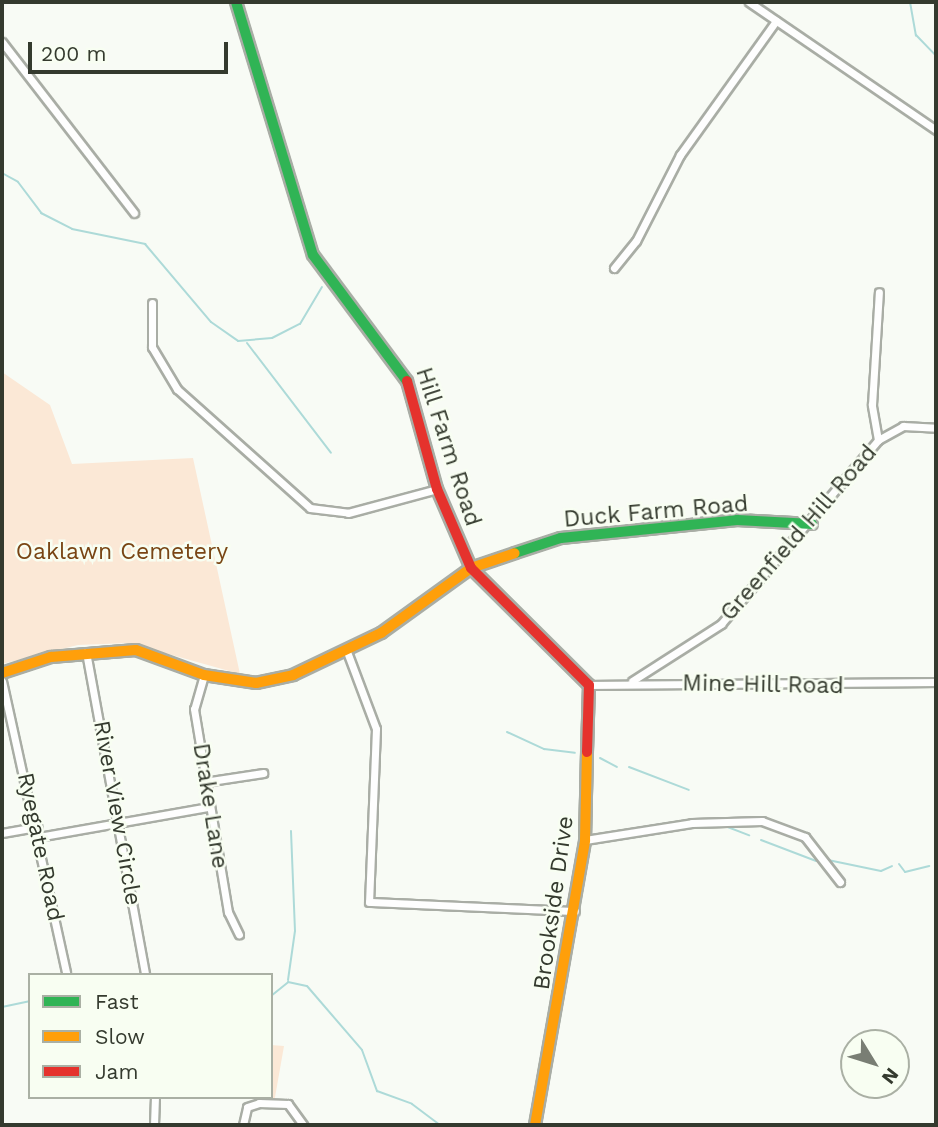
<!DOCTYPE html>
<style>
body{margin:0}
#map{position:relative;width:938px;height:1127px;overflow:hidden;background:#f8fbf5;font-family:"Work Sans",sans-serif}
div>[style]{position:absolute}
.green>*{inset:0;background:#fbe8d6}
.stream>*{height:2px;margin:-1px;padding:0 1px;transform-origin:1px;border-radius:1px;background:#addad8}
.roads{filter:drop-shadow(2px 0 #a9ada5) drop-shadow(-2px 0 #a9ada5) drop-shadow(0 2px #a9ada5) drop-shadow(0 -2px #a9ada5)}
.street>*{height:7px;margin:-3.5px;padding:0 3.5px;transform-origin:3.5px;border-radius:3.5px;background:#fefefe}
.fast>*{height:10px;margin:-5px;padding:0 5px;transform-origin:5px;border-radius:5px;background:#30b455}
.slow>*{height:10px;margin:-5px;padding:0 5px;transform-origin:5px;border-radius:5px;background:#ff9f0a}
.jam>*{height:10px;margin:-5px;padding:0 5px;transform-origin:5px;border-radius:5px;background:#e5322d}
span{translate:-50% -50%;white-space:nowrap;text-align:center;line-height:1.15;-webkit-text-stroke:5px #f8fef2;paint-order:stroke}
.street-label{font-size:23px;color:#343a2e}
.park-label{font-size:23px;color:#794514}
.frame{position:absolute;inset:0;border:4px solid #343a2e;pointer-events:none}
.legend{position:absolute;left:28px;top:973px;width:245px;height:126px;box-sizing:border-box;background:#f8fef2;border:2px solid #aab0a4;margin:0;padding:9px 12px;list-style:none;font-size:21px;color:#343a2e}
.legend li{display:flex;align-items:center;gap:14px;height:35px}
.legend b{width:35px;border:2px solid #aab0a4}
.north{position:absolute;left:840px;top:1029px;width:70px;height:70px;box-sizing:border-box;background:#f8fef2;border:2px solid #aab0a4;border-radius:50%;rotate:128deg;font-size:19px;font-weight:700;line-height:28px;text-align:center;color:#343a2e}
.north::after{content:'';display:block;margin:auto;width:24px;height:32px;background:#797e74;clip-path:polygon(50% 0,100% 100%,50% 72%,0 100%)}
.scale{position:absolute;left:28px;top:42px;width:200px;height:32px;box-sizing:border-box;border:4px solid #343a2e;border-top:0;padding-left:9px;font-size:21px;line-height:24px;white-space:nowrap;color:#343a2e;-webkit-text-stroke:5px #f8fef2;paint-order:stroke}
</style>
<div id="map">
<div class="green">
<i style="clip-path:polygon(2px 372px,50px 405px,72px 464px,193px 458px,240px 674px,129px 643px,78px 645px,2px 664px)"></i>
<i style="clip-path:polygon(271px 1045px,284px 1046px,274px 1103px,270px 1097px)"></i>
</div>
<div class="stream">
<i style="left:910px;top:2px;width:34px;rotate:80deg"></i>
<i style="left:916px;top:35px;width:29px;rotate:46deg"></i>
<i style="left:2px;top:173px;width:18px;rotate:29deg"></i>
<i style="left:18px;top:182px;width:39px;rotate:53deg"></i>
<i style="left:41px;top:213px;width:35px;rotate:27deg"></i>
<i style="left:72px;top:229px;width:75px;rotate:11.6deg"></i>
<i style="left:145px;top:244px;width:102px;rotate:49.8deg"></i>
<i style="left:211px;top:322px;width:33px;rotate:35deg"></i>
<i style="left:238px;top:341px;width:34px;rotate:-5deg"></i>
<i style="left:272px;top:338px;width:31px;rotate:-27deg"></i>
<i style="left:300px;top:324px;width:43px;rotate:-59.3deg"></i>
<i style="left:247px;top:343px;width:138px;rotate:52.6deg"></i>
<i style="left:507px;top:732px;width:41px;rotate:24.7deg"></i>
<i style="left:544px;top:749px;width:31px;rotate:7deg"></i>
<i style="left:600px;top:758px;width:19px;rotate:28deg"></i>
<i style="left:629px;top:767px;width:64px;rotate:21deg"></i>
<i style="left:725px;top:826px;width:26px;rotate:21deg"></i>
<i style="left:761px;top:840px;width:59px;rotate:20.9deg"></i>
<i style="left:828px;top:860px;width:54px;rotate:11.7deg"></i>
<i style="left:881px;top:871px;width:12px;rotate:-24deg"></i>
<i style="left:899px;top:864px;width:10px;rotate:53deg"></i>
<i style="left:905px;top:872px;width:25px;rotate:-14deg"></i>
<i style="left:288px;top:980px;width:49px;rotate:-81.9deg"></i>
<i style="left:295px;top:931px;width:100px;rotate:-92.3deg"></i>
<i style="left:271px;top:996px;width:22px;rotate:-39deg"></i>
<i style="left:288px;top:982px;width:19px;rotate:12deg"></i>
<i style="left:307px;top:986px;width:84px;rotate:49.3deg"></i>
<i style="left:362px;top:1050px;width:44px;rotate:69.9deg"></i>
<i style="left:377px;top:1091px;width:37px;rotate:20deg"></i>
<i style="left:412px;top:1104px;width:35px;rotate:37deg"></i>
<i style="left:2px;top:1007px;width:29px;rotate:-12deg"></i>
</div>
<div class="roads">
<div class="street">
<i style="left:749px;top:2px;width:227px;rotate:34.4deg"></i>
<i style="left:2px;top:42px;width:216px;rotate:52.3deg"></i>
<i style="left:614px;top:268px;width:35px;rotate:-51deg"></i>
<i style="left:636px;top:241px;width:97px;rotate:-62.9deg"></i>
<i style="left:680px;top:155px;width:165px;rotate:-54.4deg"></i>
<i style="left:152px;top:303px;width:44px;rotate:90deg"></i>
<i style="left:152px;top:347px;width:49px;rotate:59.2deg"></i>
<i style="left:177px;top:389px;width:178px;rotate:41.8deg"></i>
<i style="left:310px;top:508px;width:38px;rotate:7deg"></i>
<i style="left:348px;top:513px;width:92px;rotate:-15.1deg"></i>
<i style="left:878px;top:440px;width:36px;rotate:-100deg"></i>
<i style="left:872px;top:405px;width:113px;rotate:-86.5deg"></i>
<i style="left:346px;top:649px;width:85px;rotate:69.4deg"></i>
<i style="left:376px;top:729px;width:173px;rotate:92.3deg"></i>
<i style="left:369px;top:902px;width:206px;rotate:2.5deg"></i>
<i style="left:86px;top:652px;width:328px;rotate:79.6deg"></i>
<i style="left:204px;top:675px;width:35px;rotate:106deg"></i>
<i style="left:194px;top:709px;width:206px;rotate:80.5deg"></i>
<i style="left:228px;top:912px;width:25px;rotate:64deg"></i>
<i style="left:2px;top:681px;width:299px;rotate:77.6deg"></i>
<i style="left:632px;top:681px;width:106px;rotate:-32.6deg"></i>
<i style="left:721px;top:624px;width:242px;rotate:-49.5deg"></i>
<i style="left:878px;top:440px;width:29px;rotate:-29deg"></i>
<i style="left:903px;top:426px;width:33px;rotate:3deg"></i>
<i style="left:589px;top:685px;width:347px;rotate:-0.5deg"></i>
<i style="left:204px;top:782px;width:60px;rotate:-8.7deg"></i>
<i style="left:2px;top:833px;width:36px;rotate:-10deg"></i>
<i style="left:38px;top:837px;width:173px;rotate:-10deg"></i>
<i style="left:585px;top:840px;width:108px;rotate:-9deg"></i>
<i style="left:692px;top:823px;width:70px;rotate:-1.6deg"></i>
<i style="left:762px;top:821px;width:46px;rotate:20.4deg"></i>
<i style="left:805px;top:837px;width:57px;rotate:52.1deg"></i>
<i style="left:154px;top:1125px;width:28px;rotate:-88deg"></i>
<i style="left:243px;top:1125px;width:18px;rotate:-77deg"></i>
<i style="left:247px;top:1107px;width:13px;rotate:-18deg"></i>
<i style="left:259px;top:1103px;width:29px;rotate:2deg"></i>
<i style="left:288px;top:1104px;width:26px;rotate:54deg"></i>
</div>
<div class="fast">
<i style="left:236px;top:2px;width:264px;rotate:73.1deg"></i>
<i style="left:313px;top:255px;width:157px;rotate:53.3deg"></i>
<i style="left:515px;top:553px;width:48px;rotate:-18.1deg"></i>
<i style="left:561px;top:538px;width:177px;rotate:-5.8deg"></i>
<i style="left:737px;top:520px;width:75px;rotate:3.1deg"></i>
</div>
<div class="slow">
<i style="left:2px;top:673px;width:52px;rotate:-18.1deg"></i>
<i style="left:51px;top:657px;width:85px;rotate:-4.7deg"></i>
<i style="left:136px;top:650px;width:72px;rotate:20.2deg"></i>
<i style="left:204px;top:675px;width:53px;rotate:8.7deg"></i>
<i style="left:256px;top:683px;width:38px;rotate:-12deg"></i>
<i style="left:293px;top:675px;width:98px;rotate:-25.5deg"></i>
<i style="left:381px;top:633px;width:111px;rotate:-35.8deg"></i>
<i style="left:471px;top:568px;width:46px;rotate:-18.8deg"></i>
<i style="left:535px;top:1125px;width:289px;rotate:-80deg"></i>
<i style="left:585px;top:840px;width:88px;rotate:-88.7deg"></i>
</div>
<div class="jam">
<i style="left:407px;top:381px;width:112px;rotate:74.5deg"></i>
<i style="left:437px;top:489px;width:86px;rotate:66.7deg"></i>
<i style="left:471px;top:568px;width:166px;rotate:44.8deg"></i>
<i style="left:589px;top:685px;width:67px;rotate:91.7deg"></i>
</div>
</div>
<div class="street-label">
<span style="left:448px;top:447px;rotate:72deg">Hill Farm Road</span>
<span style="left:656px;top:512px;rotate:-5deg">Duck Farm Road</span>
<span style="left:799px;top:533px;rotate:-49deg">Greenfield Hill Road</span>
<span style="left:763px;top:685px;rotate:1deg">Mine Hill Road</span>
<span style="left:210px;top:806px;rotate:81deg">Drake Lane</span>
<span style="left:117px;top:813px;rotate:80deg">River View Circle</span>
<span style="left:40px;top:847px;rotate:78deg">Ryegate Road</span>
<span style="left:554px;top:903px;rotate:-82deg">Brookside Drive</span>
</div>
<div class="park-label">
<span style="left:122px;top:552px">Oaklawn Cemetery</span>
</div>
<div class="frame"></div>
<ul class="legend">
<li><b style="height:9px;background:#30b455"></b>Fast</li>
<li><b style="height:9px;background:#ff9f0a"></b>Slow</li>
<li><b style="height:9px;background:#e5322d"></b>Jam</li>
</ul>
<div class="north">N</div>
<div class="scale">200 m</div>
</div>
